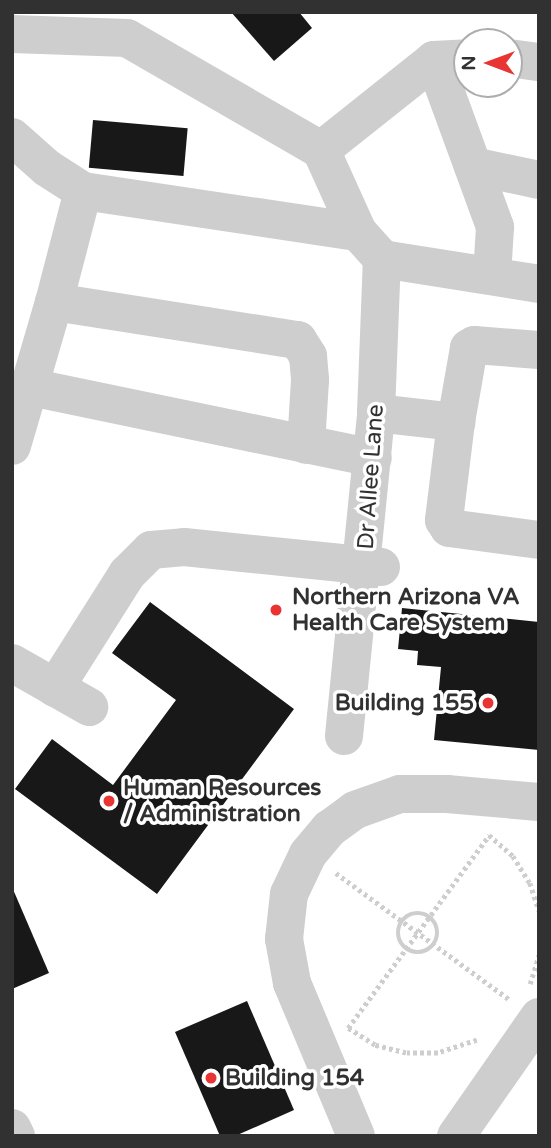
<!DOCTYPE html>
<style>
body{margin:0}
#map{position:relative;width:551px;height:1148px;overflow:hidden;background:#fff;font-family:"Varela Round",sans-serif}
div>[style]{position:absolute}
.building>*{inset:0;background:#181818;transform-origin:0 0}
.path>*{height:4.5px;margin-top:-2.25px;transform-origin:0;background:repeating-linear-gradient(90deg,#cecece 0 3.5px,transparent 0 7px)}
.path>.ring{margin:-2.25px;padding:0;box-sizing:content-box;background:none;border:4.5px solid #cecece;border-radius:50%}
.minor>*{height:38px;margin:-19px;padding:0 19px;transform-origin:19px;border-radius:19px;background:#cecece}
.dots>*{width:19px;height:19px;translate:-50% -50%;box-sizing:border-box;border:4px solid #fff;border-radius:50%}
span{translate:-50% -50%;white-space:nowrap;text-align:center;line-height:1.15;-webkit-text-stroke:7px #fff;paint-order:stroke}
.street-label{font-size:23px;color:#313131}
.poi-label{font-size:23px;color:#313131;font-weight:700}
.left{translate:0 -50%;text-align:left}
.right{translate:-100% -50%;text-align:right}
.frame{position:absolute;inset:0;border:14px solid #313131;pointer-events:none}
.north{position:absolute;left:453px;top:28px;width:70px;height:70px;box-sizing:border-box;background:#fff;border:2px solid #adadad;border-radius:50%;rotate:270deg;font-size:19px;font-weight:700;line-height:28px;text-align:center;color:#313131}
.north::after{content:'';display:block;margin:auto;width:24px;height:32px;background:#e83533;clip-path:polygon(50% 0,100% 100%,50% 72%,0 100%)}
</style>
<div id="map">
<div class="building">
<i style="clip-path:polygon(231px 12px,299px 12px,312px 28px,274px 61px)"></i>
<i style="left:93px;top:120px;width:95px;height:48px;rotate:5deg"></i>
<i style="clip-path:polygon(150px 602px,294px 709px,157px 894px,15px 789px,52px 739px,113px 785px,176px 700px,112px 653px)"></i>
<i style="clip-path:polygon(402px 608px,539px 622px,539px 750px,434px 740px,441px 667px,417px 665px,418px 651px,398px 649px)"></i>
<i style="clip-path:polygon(12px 887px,49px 973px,12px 989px)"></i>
<i style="clip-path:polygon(247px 1001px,294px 1110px,235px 1136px,220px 1136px,175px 1032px)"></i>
</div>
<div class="path">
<i style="left:336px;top:873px;width:215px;rotate:36.1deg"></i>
<i class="ring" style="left:398px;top:913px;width:35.5px;height:35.5px"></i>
<i style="left:530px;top:984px;width:30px;rotate:-73deg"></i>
<i style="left:477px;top:1040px;width:41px;rotate:161.6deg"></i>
<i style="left:438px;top:1053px;width:32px;rotate:180deg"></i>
<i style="left:406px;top:1053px;width:32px;rotate:-166deg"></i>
<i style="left:375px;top:1045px;width:32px;rotate:-148deg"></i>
<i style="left:348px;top:1028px;width:239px;rotate:-53.8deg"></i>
<i style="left:489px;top:835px;width:32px;rotate:41deg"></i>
<i style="left:513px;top:856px;width:32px;rotate:58deg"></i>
<i style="left:530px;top:883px;width:29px;rotate:72deg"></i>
</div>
<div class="minor">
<i style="left:12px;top:34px;width:115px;rotate:2deg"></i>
<i style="left:127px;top:38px;width:224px;rotate:30deg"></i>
<i style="left:321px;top:150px;width:90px;rotate:65.7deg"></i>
<i style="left:358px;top:232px;width:36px;rotate:48deg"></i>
<i style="left:509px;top:58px;width:30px;rotate:8deg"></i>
<i style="left:434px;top:60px;width:178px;rotate:69.9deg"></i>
<i style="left:495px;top:227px;width:49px;rotate:93.5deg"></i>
<i style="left:12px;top:137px;width:47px;rotate:41.5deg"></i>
<i style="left:47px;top:168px;width:43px;rotate:32.6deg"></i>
<i style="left:83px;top:191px;width:115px;rotate:104.6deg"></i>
<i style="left:54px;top:302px;width:150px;rotate:106.3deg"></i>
<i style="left:321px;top:150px;width:144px;rotate:-38.5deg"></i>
<i style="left:434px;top:60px;width:33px;rotate:-3deg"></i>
<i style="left:473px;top:166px;width:67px;rotate:12deg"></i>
<i style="left:83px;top:191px;width:278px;rotate:8.5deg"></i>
<i style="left:382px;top:259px;width:159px;rotate:9deg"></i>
<i style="left:54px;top:302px;width:247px;rotate:8.9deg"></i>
<i style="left:298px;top:340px;width:19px;rotate:58deg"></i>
<i style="left:308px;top:356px;width:24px;rotate:85deg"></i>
<i style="left:310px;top:380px;width:65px;rotate:93.5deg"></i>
<i style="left:539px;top:350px;width:65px;rotate:-175.6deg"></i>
<i style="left:474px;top:345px;width:6px;rotate:149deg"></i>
<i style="left:469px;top:348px;width:75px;rotate:100deg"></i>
<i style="left:456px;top:422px;width:99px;rotate:97deg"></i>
<i style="left:444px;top:520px;width:9px;rotate:58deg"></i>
<i style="left:449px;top:528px;width:91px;rotate:7.6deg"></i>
<i style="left:30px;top:387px;width:350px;rotate:11.7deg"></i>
<i style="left:376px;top:413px;width:81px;rotate:6.4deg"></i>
<i style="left:12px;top:663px;width:89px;rotate:29.7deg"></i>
<i style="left:55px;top:688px;width:135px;rotate:-57.7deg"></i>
<i style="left:127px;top:574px;width:34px;rotate:-45deg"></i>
<i style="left:151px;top:550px;width:33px;rotate:-5deg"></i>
<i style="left:184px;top:547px;width:198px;rotate:5.8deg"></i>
<i style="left:344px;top:736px;width:325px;rotate:-84.3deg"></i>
<i style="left:376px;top:413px;width:154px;rotate:-87.8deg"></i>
<i style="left:12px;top:1128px;width:9px;rotate:63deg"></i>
<i style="left:356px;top:1136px;width:166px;rotate:-112.7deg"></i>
<i style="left:292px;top:983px;width:45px;rotate:-100.3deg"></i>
<i style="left:284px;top:939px;width:45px;rotate:-83.7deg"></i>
<i style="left:289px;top:894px;width:44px;rotate:-64.6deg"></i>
<i style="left:308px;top:854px;width:33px;rotate:-50deg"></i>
<i style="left:329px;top:829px;width:32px;rotate:-36deg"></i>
<i style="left:355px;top:810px;width:48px;rotate:-19.6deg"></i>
<i style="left:400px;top:794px;width:47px"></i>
<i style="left:447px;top:794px;width:92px;rotate:5deg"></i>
<i style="left:456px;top:1136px;width:145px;rotate:-55.1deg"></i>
</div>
<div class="dots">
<i style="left:276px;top:610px;background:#e83533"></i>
<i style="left:488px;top:703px;background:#e83533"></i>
<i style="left:109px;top:801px;background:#e83533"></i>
<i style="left:211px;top:1078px;background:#e83533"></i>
</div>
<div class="street-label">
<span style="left:371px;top:477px;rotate:-86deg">Dr Allee Lane</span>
</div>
<div class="poi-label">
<span class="left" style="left:292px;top:610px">Northern Arizona VA<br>Health Care System</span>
<span class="right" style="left:474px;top:703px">Building 155</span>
<span class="left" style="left:123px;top:801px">Human Resources<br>/ Administration</span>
<span class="left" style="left:225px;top:1078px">Building 154</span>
</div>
<div class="frame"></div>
<div class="north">N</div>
</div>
